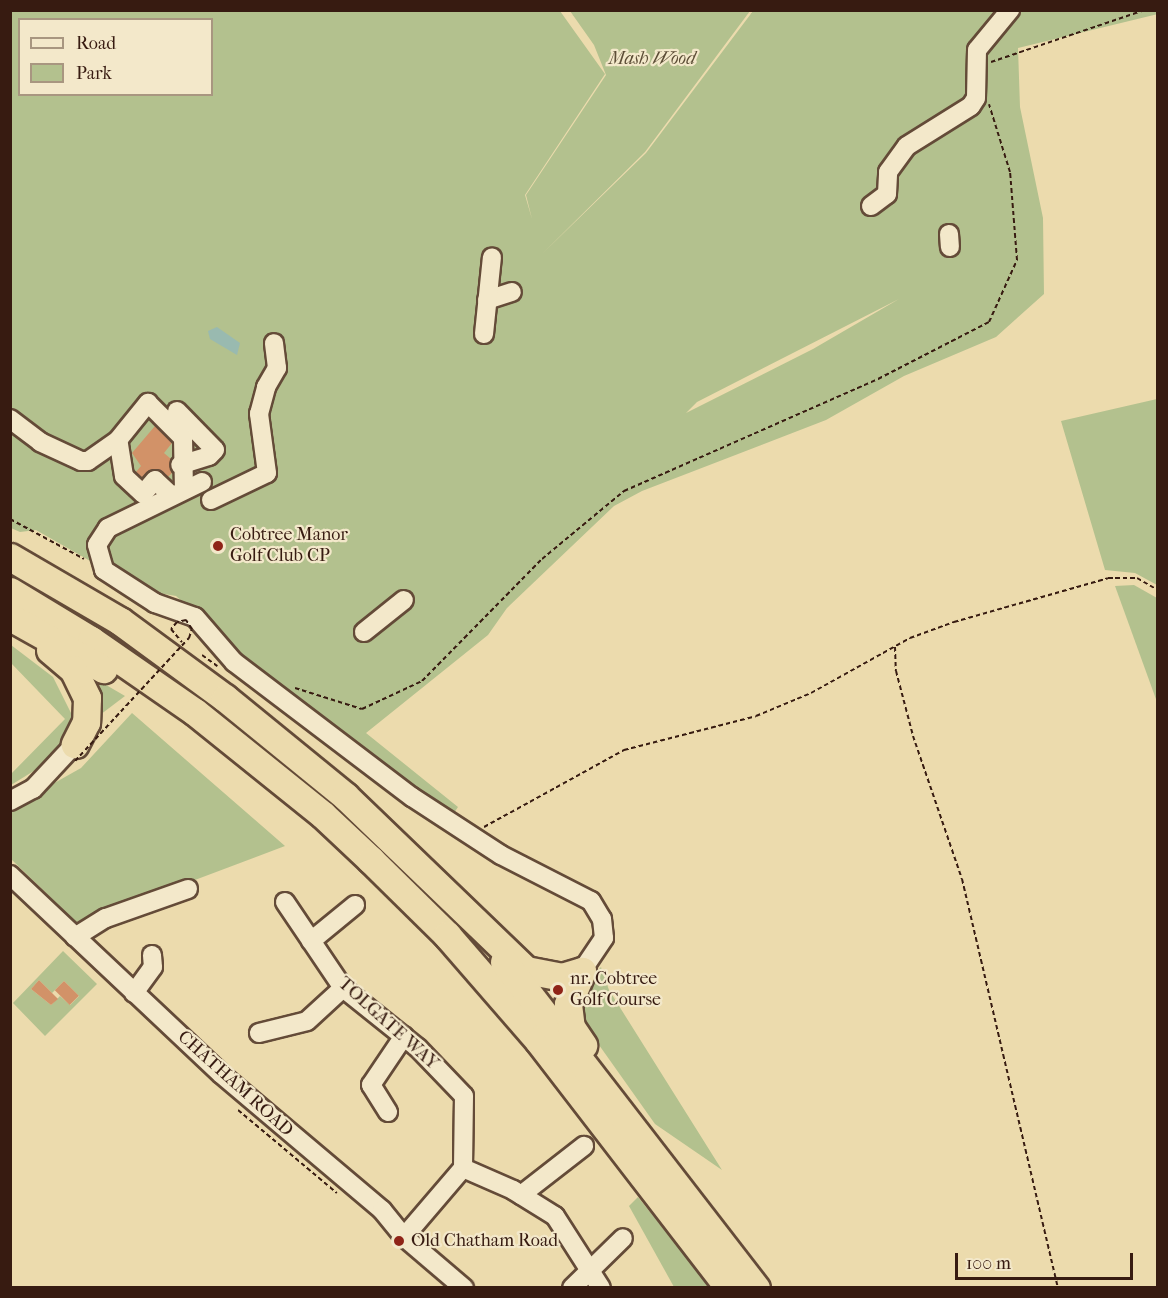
<!DOCTYPE html>
<style>
body{margin:0}
#map{position:relative;width:1168px;height:1298px;overflow:hidden;background:#ecdbad;font-family:"IM FELL French Canon",serif}
div>[style]{position:absolute}
.green>*{inset:0;background:#b3c18e}
.water>*{inset:0;background:#99bab0}
.building>*{inset:0;background:#d29268;transform-origin:0 0}
.path>*{height:2px;margin-top:-1px;transform-origin:0;background:repeating-linear-gradient(90deg,#371b11 0 4.5px,transparent 0 7.5px)}
.roads{filter:drop-shadow(2px 0 #644b38) drop-shadow(-2px 0 #644b38) drop-shadow(0 2px #644b38) drop-shadow(0 -2px #644b38)}
.minor>*{height:18px;margin:-9px;padding:0 9px;transform-origin:9px;border-radius:9px;background:#f3e8ca}
.highway>*{height:27px;margin:-13.5px;padding:0 13.5px;transform-origin:13.5px;border-radius:13.5px;background:#ecdbad}
.path-bridge>*{height:2px;margin-top:-1px;transform-origin:0;background:repeating-linear-gradient(90deg,#371b11 0 4.5px,transparent 0 7.5px)}
.dots>*{width:16px;height:16px;translate:-50% -50%;box-sizing:border-box;border:3px solid #f3e8ca;border-radius:50%}
span{translate:-50% -50%;white-space:nowrap;text-align:center;line-height:1.15;-webkit-text-stroke:4.5px #f3e8ca;paint-order:stroke}
.park-label{font-size:18px;color:#5c4d36;font-style:italic}
.poi-label{font-size:18px;color:#371b11}
.left{translate:0 -50%;text-align:left}
.street-label{font-size:18px;color:#371b11}
.frame{position:absolute;inset:0;border:12px solid #371b11;pointer-events:none}
.legend{position:absolute;left:18px;top:18px;width:195px;height:78px;box-sizing:border-box;background:#f3e8ca;border:2px solid #a89680;margin:0;padding:8px 10px;list-style:none;font-size:18px;color:#371b11}
.legend li{display:flex;align-items:center;gap:12px;height:30px}
.legend b{width:30px;border:2px solid #a89680}
.scale{position:absolute;left:955px;top:1253px;width:178px;height:27px;box-sizing:border-box;border:3px solid #371b11;border-top:0;padding-left:8px;font-size:18px;line-height:21px;white-space:nowrap;color:#371b11;-webkit-text-stroke:4px #f3e8ca;paint-order:stroke}
</style>
<div id="map">
<div class="green">
<i style="clip-path:polygon(evenodd,1157px 10px,1158px 14px,1018px 48px,1020px 107px,1043px 218px,1044px 294px,996px 337px,904px 376px,826px 420px,642px 491px,614px 506px,507px 608px,488px 635px,366px 733px,458px 807px,452px 816px,250px 662px,176px 596px,141px 590px,36px 530px,20px 532px,11px 528px,10px 11px,560px 11px,605px 74px,525px 195px,532px 219px,526px 195px,606px 75px,594px 45px,570px 11px,750px 11px,645px 152px,541px 255px,646px 153px,753px 11px,1157px 10px,20px 20px,212px 20px,212px 94px,20px 94px,20px 20px,1157px 10px,899px 299px,813px 349px,686px 413px,697px 402px,899px 299px)"></i>
<i style="clip-path:polygon(1157px 399px,1158px 399px,1157px 585px,1135px 573px,1105px 570px,1061px 421px)"></i>
<i style="clip-path:polygon(1134px 585px,1157px 598px,1157px 702px,1115px 586px)"></i>
<i style="clip-path:polygon(11px 645px,53px 677px,74px 719px,60px 744px,37px 769px,11px 785px,10px 775px,65px 719px,11px 663px)"></i>
<i style="clip-path:polygon(77px 668px,125px 696px,92px 721px)"></i>
<i style="clip-path:polygon(132px 713px,285px 846px,78px 924px,11px 859px,10px 808px,81px 768px)"></i>
<i style="clip-path:polygon(evenodd,63px 951px,97px 984px,45px 1036px,13px 1003px,63px 951px,39px 980px,52px 993px,64px 981px,79px 996px,70px 1005px,60px 996px,51px 1005px,31px 989px,39px 980px)"></i>
<i style="clip-path:polygon(601px 967px,609px 990px,722px 1170px,655px 1124px,582px 1021px,584px 985px)"></i>
<i style="clip-path:polygon(638px 1197px,710px 1287px,674px 1287px,629px 1206px)"></i>
</div>
<div class="water">
<i style="clip-path:polygon(217px 327px,240px 343px,237px 355px,210px 339px,208px 331px)"></i>
</div>
<div class="building">
<i style="clip-path:polygon(155px 426px,172px 443px,164px 453px,171px 459px,172px 473px,168px 477px,152px 469px,142px 478px,136px 472px,141px 466px,132px 453px)"></i>
<i style="clip-path:polygon(39px 980px,58px 999px,51px 1005px,31px 989px)"></i>
<i style="left:64px;top:981px;width:21px;height:13px;rotate:45deg"></i>
</div>
<div class="path">
<i style="left:991px;top:62px;width:163px;rotate:-18.7deg"></i>
<i style="left:10px;top:519px;width:84px;rotate:28.4deg"></i>
<i style="left:895px;top:647px;width:24px;rotate:88deg"></i>
<i style="left:896px;top:671px;width:67px;rotate:75.3deg"></i>
<i style="left:913px;top:736px;width:151px;rotate:71.1deg"></i>
<i style="left:962px;top:879px;width:420px;rotate:76.8deg"></i>
<i style="left:202px;top:655px;width:19px;rotate:36deg"></i>
<i style="left:295px;top:688px;width:70px;rotate:17.4deg"></i>
<i style="left:362px;top:709px;width:66px;rotate:-25deg"></i>
<i style="left:422px;top:681px;width:171px;rotate:-45.5deg"></i>
<i style="left:542px;top:559px;width:107px;rotate:-39.7deg"></i>
<i style="left:624px;top:491px;width:278px;rotate:-23.8deg"></i>
<i style="left:878px;top:379px;width:125px;rotate:-27.2deg"></i>
<i style="left:989px;top:322px;width:68px;rotate:-65.7deg"></i>
<i style="left:1017px;top:260px;width:88px;rotate:-94.5deg"></i>
<i style="left:1010px;top:172px;width:71px;rotate:-107.2deg"></i>
<i style="left:484px;top:827px;width:160px;rotate:-28.8deg"></i>
<i style="left:624px;top:750px;width:136px;rotate:-14.4deg"></i>
<i style="left:756px;top:716px;width:60px;rotate:-22.7deg"></i>
<i style="left:811px;top:693px;width:113px;rotate:-29.1deg"></i>
<i style="left:910px;top:638px;width:47px;rotate:-20deg"></i>
<i style="left:954px;top:622px;width:160px;rotate:-15.9deg"></i>
<i style="left:1108px;top:578px;width:29px"></i>
<i style="left:1137px;top:578px;width:24px;rotate:30deg"></i>
<i style="left:238px;top:1110px;width:129px;rotate:40deg"></i>
</div>
<div class="roads">
<div class="minor">
<i style="left:871px;top:206px;width:20px;rotate:-37deg"></i>
<i style="left:887px;top:194px;width:22px;rotate:-87deg"></i>
<i style="left:888px;top:172px;width:32px;rotate:-54deg"></i>
<i style="left:907px;top:146px;width:75px;rotate:-32deg"></i>
<i style="left:971px;top:106px;width:9px;rotate:-58deg"></i>
<i style="left:976px;top:98px;width:48px;rotate:-88.8deg"></i>
<i style="left:977px;top:50px;width:52px;rotate:-50.5deg"></i>
<i style="left:949px;top:234px;width:13px;rotate:86deg"></i>
<i style="left:487px;top:300px;width:26px;rotate:-18deg"></i>
<i style="left:484px;top:334px;width:77px;rotate:-84.1deg"></i>
<i style="left:177px;top:411px;width:54px;rotate:45.7deg"></i>
<i style="left:215px;top:450px;width:8px;rotate:135deg"></i>
<i style="left:209px;top:456px;width:30px;rotate:163deg"></i>
<i style="left:10px;top:419px;width:38px;rotate:37deg"></i>
<i style="left:40px;top:442px;width:45px;rotate:24.9deg"></i>
<i style="left:81px;top:461px;width:7px"></i>
<i style="left:88px;top:461px;width:37px;rotate:-35deg"></i>
<i style="left:202px;top:482px;width:105px;rotate:153.9deg"></i>
<i style="left:108px;top:528px;width:20px;rotate:123deg"></i>
<i style="left:97px;top:545px;width:26px;rotate:74deg"></i>
<i style="left:104px;top:570px;width:61px;rotate:32.9deg"></i>
<i style="left:155px;top:603px;width:42px;rotate:19.3deg"></i>
<i style="left:195px;top:617px;width:60px;rotate:49.1deg"></i>
<i style="left:234px;top:662px;width:223px;rotate:37.2deg"></i>
<i style="left:412px;top:797px;width:106px;rotate:33.1deg"></i>
<i style="left:501px;top:855px;width:101px;rotate:27.1deg"></i>
<i style="left:591px;top:901px;width:21px;rotate:59deg"></i>
<i style="left:602px;top:919px;width:19px;rotate:84deg"></i>
<i style="left:604px;top:938px;width:40px;rotate:124deg"></i>
<i style="left:172px;top:496px;width:23px;rotate:-137deg"></i>
<i style="left:155px;top:480px;width:18px;rotate:131deg"></i>
<i style="left:143px;top:494px;width:26px;rotate:-137deg"></i>
<i style="left:124px;top:476px;width:36px;rotate:-99deg"></i>
<i style="left:118px;top:440px;width:48px;rotate:-51deg"></i>
<i style="left:148px;top:403px;width:49px;rotate:45deg"></i>
<i style="left:183px;top:438px;width:52px;rotate:88.9deg"></i>
<i style="left:211px;top:500px;width:62px;rotate:-25.7deg"></i>
<i style="left:267px;top:473px;width:60px;rotate:-97.7deg"></i>
<i style="left:259px;top:414px;width:28px;rotate:-75deg"></i>
<i style="left:266px;top:387px;width:22px;rotate:-60deg"></i>
<i style="left:277px;top:368px;width:25px;rotate:-97deg"></i>
<i style="left:364px;top:632px;width:51px;rotate:-38.7deg"></i>
<i style="left:10px;top:801px;width:26px;rotate:-28deg"></i>
<i style="left:33px;top:789px;width:62px;rotate:-47deg"></i>
<i style="left:10px;top:875px;width:290px;rotate:43.3deg"></i>
<i style="left:221px;top:1074px;width:211px;rotate:40.2deg"></i>
<i style="left:382px;top:1210px;width:35px;rotate:51deg"></i>
<i style="left:404px;top:1237px;width:79px;rotate:40.4deg"></i>
<i style="left:285px;top:902px;width:104px;rotate:56deg"></i>
<i style="left:343px;top:988px;width:96px;rotate:38.7deg"></i>
<i style="left:418px;top:1048px;width:66px;rotate:46.2deg"></i>
<i style="left:464px;top:1096px;width:72px;rotate:90.8deg"></i>
<i style="left:463px;top:1168px;width:91px;rotate:130.5deg"></i>
<i style="left:75px;top:937px;width:36px;rotate:-32deg"></i>
<i style="left:106px;top:918px;width:87px;rotate:-19.5deg"></i>
<i style="left:311px;top:941px;width:57px;rotate:-39.3deg"></i>
<i style="left:134px;top:993px;width:32px;rotate:-54deg"></i>
<i style="left:153px;top:967px;width:12px;rotate:-95deg"></i>
<i style="left:259px;top:1033px;width:49px;rotate:-14deg"></i>
<i style="left:307px;top:1021px;width:49px;rotate:-42.5deg"></i>
<i style="left:388px;top:1112px;width:32px;rotate:-122deg"></i>
<i style="left:371px;top:1085px;width:59px;rotate:-56deg"></i>
<i style="left:463px;top:1168px;width:55px;rotate:23.7deg"></i>
<i style="left:513px;top:1190px;width:49px;rotate:31.8deg"></i>
<i style="left:555px;top:1216px;width:85px;rotate:57.4deg"></i>
<i style="left:521px;top:1195px;width:80px;rotate:-37.9deg"></i>
<i style="left:572px;top:1288px;width:71px;rotate:-44.4deg"></i>
</div>
<div class="highway">
<i style="left:10px;top:557px;width:127px;rotate:30.2deg"></i>
<i style="left:120px;top:621px;width:130px;rotate:36.3deg"></i>
<i style="left:225px;top:698px;width:155px;rotate:39.2deg"></i>
<i style="left:345px;top:796px;width:251px;rotate:43.9deg"></i>
<i style="left:526px;top:970px;width:37px;rotate:11deg"></i>
<i style="left:562px;top:977px;width:21px;rotate:-17deg"></i>
<i style="left:10px;top:591px;width:95px;rotate:31.2deg"></i>
<i style="left:91px;top:640px;width:126px;rotate:34.7deg"></i>
<i style="left:195px;top:712px;width:164px;rotate:38.8deg"></i>
<i style="left:323px;top:815px;width:66px;rotate:43.2deg"></i>
<i style="left:371px;top:860px;width:107px;rotate:44.6deg"></i>
<i style="left:447px;top:935px;width:139px;rotate:49.1deg"></i>
<i style="left:538px;top:1040px;width:313px;rotate:52.4deg"></i>
<i style="left:10px;top:617px;width:107px;rotate:29.2deg"></i>
<i style="left:50px;top:650px;width:30px;rotate:40deg"></i>
<i style="left:73px;top:669px;width:32px;rotate:64deg"></i>
<i style="left:87px;top:698px;width:24px;rotate:92deg"></i>
<i style="left:86px;top:722px;width:25px;rotate:117deg"></i>
<i style="left:504px;top:962px;width:412px;rotate:52.3deg"></i>
<i style="left:582px;top:971px;width:36px;rotate:113deg"></i>
<i style="left:568px;top:1004px;width:23px;rotate:83deg"></i>
<i style="left:571px;top:1027px;width:22px;rotate:56deg"></i>
</div>
</div>
<div class="path-bridge">
<i style="left:75px;top:761px;width:168px;rotate:-47.2deg"></i>
<i style="left:189px;top:638px;width:9px;rotate:-72deg"></i>
<i style="left:192px;top:629px;width:11px;rotate:-124deg"></i>
<i style="left:186px;top:620px;width:9px;rotate:167deg"></i>
<i style="left:177px;top:622px;width:9px;rotate:131deg"></i>
<i style="left:171px;top:629px;width:17px;rotate:50deg"></i>
</div>
<div class="dots">
<i style="left:218px;top:546px;background:#8f2418"></i>
<i style="left:558px;top:990px;background:#8f2418"></i>
<i style="left:399px;top:1241px;background:#8f2418"></i>
</div>
<div class="park-label">
<span style="left:652px;top:59px">Mash Wood</span>
</div>
<div class="poi-label">
<span class="left" style="left:230px;top:546px">Cobtree Manor<br>Golf Club CP</span>
<span class="left" style="left:570px;top:990px">nr. Cobtree<br>Golf Course</span>
<span class="left" style="left:411px;top:1241px">Old Chatham Road</span>
</div>
<div class="street-label">
<span style="left:388px;top:1024px;rotate:42deg">TOLGATE WAY</span>
<span style="left:235px;top:1084px;rotate:42deg">CHATHAM ROAD</span>
</div>
<div class="frame"></div>
<ul class="legend">
<li><b style="height:8px;background:#f3e8ca"></b>Road</li>
<li><b style="height:16px;background:#b3c18e"></b>Park</li>
</ul>
<div class="scale">100 m</div>
</div>
